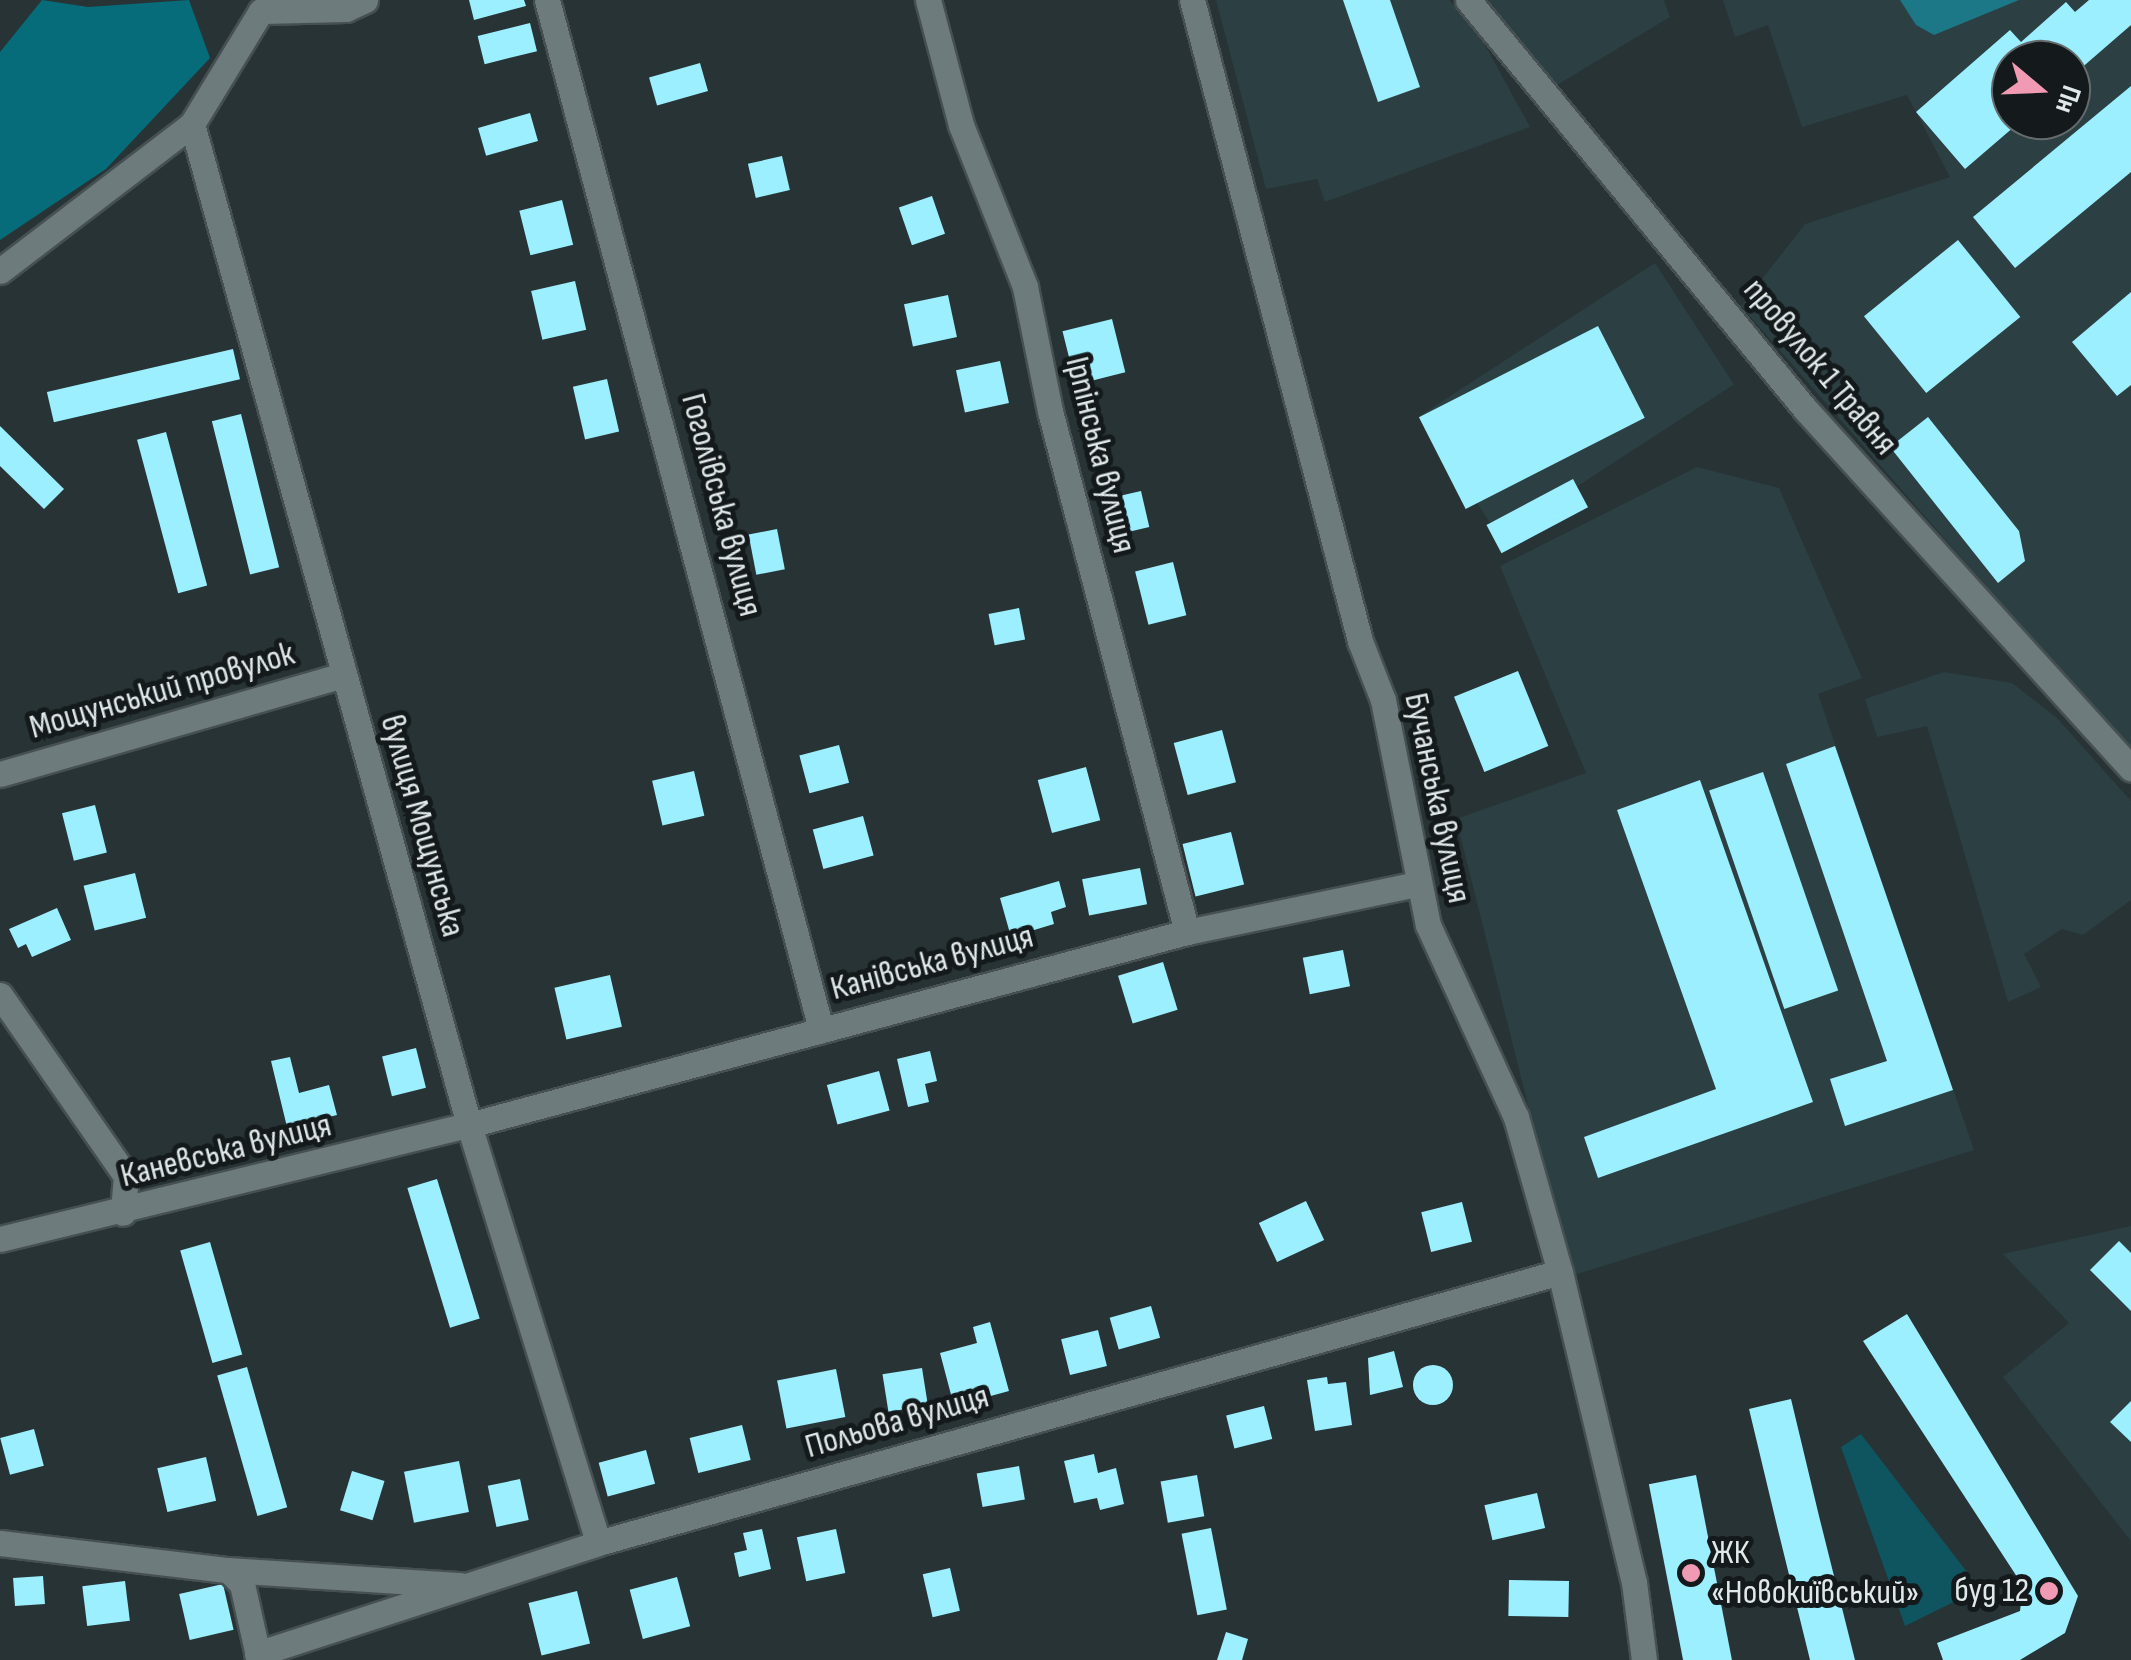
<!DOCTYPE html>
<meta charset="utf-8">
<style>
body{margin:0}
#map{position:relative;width:2131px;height:1660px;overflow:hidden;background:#273335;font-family:"Sofia Sans Condensed",sans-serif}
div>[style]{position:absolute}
.built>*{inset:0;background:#2c3f43;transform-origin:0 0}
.green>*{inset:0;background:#0f5560}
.forest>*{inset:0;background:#066c7a}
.water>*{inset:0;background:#1c7786}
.building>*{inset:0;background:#9cefff;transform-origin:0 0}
.round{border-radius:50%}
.roads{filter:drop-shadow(2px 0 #465052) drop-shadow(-2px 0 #465052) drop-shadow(0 2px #465052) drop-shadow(0 -2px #465052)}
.minor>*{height:25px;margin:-12.5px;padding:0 12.5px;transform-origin:12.5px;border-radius:12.5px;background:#6d7b7d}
.dots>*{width:28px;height:28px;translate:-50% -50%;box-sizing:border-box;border:5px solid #141a1b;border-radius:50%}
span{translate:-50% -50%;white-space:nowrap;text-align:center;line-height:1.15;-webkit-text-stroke:10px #141a1b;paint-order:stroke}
.street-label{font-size:35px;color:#e1e8e9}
.poi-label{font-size:35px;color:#e1e8e9}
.left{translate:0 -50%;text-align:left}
.right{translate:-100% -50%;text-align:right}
.north{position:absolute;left:1991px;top:40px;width:100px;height:100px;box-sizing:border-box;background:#141a1b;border:2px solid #666c6d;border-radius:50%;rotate:109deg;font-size:28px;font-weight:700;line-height:40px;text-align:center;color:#e1e8e9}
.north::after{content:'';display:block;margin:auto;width:35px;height:45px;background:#f19ab3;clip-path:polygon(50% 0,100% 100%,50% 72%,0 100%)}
</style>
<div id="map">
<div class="built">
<i style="clip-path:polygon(1216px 0,1449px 0,1473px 23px,1530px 127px,1325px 202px,1317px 179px,1266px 189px)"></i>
<i style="clip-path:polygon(1477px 0,1664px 0,1670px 17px,1557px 85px)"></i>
<i style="clip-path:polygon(evenodd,1723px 0,2131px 0,2131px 752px,1741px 306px,1805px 224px,1950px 177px,1907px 95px,1802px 127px,1768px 25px,1735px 37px,1723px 0,2011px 60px,2071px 60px,2071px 120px,2011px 120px,2011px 60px)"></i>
<i style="left:1655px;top:263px;width:145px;height:280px;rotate:57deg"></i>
<i style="clip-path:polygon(1697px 467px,1779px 488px,1862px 678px,1818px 694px,1974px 1150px,1571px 1276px,1456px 819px,1586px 773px,1500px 566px)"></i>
<i style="clip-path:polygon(1944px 672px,2012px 683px,2057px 718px,2131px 801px,2131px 900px,2083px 935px,2062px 929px,2024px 954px,2041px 987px,2008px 1002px,1927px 726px,1877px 737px,1865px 699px)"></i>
<i style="clip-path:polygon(2131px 1226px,2131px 1541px,2003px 1377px,2069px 1323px,2003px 1254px)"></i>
</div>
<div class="green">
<i style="clip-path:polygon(1861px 1434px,1980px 1589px,1905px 1626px,1841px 1447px)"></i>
</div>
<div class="forest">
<i style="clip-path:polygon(42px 0,88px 7px,189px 0,210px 58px,106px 169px,0 240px,0 52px)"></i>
</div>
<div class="water">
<i style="clip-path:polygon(1900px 0,2019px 0,1934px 35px,1916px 25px)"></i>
</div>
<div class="building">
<i style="clip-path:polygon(469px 0,524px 0,526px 6px,474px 20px)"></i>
<i style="clip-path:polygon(1343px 0,1390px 0,1420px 87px,1378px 102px)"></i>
<i style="clip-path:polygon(2089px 0,2131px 0,2131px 25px,2071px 77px,2071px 60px,2011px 60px,2011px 120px,2022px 120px,1965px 169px,1916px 112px,2010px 30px,2021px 42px,2066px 2px,2075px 12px)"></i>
<i style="left:530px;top:23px;width:29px;height:54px;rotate:76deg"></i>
<i style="left:700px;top:63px;width:29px;height:53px;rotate:74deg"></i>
<i style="clip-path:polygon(2131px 86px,2131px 172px,2015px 268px,1973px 217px)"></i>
<i style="left:530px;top:113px;width:29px;height:54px;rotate:74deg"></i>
<i style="left:782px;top:156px;width:35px;height:35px;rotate:77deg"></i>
<i style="left:932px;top:196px;width:40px;height:35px;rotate:71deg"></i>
<i style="left:562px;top:200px;width:46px;height:44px;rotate:76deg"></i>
<i style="left:1958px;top:240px;width:99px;height:121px;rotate:51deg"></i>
<i style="left:575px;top:281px;width:50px;height:45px;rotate:77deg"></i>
<i style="clip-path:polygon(2131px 292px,2131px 385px,2117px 396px,2072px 342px)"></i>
<i style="left:948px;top:295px;width:43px;height:45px;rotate:78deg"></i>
<i style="left:1112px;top:319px;width:55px;height:51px;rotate:76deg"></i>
<i style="left:1598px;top:326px;width:103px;height:201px;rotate:63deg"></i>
<i style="left:233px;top:349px;width:31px;height:191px;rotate:77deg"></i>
<i style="left:1000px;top:361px;width:43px;height:45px;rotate:78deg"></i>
<i style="left:607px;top:379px;width:54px;height:35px;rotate:77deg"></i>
<i style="left:241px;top:414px;width:158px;height:30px;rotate:76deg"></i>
<i style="clip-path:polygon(1928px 417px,2019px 531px,2025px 561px,1998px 583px,1890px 447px)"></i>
<i style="clip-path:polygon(0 426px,64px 489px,44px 509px,0 466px)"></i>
<i style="left:166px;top:432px;width:159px;height:30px;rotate:75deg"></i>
<i style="left:1573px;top:479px;width:32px;height:98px;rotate:62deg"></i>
<i style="left:1141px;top:491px;width:37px;height:36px;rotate:77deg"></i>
<i style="left:777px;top:529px;width:41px;height:29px;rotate:79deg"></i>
<i style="left:1173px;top:562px;width:55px;height:39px;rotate:76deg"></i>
<i style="left:1019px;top:608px;width:32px;height:31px;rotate:79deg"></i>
<i style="left:1518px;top:671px;width:81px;height:69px;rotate:68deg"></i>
<i style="left:1222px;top:730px;width:54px;height:50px;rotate:75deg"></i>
<i style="left:839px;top:745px;width:39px;height:41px;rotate:75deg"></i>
<i style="clip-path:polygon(1835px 746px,1953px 1090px,1845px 1126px,1830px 1079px,1887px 1061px,1786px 764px)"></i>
<i style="left:1086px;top:767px;width:55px;height:50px;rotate:75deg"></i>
<i style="left:694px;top:771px;width:46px;height:43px;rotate:77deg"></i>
<i style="left:1763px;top:772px;width:231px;height:57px;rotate:71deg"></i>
<i style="clip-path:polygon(1700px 780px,1813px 1102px,1598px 1178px,1584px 1137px,1716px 1089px,1617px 810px)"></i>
<i style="left:95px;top:805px;width:49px;height:34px;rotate:76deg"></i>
<i style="left:863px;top:816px;width:41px;height:52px;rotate:75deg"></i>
<i style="left:1231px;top:832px;width:54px;height:50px;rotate:76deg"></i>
<i style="left:1140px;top:868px;width:37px;height:59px;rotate:79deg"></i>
<i style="left:135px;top:873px;width:46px;height:53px;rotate:76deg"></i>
<i style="clip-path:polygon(1059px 881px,1066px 907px,1051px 912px,1054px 924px,1011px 937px,1000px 898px)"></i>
<i style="clip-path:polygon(57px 908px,71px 940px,32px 957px,26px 944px,18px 948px,9px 929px)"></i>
<i style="left:1343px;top:950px;width:37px;height:41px;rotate:79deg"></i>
<i style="left:1163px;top:962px;width:50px;height:47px;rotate:73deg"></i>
<i style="left:610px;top:975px;width:53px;height:57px;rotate:77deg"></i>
<i style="left:416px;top:1048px;width:41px;height:35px;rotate:76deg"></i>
<i style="clip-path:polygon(930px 1051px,937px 1081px,925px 1084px,929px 1102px,908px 1107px,897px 1059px)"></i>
<i style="clip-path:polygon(290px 1057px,299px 1093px,329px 1085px,337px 1115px,287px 1127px,271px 1061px)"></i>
<i style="left:879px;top:1071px;width:41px;height:54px;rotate:75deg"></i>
<i style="left:437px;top:1179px;width:146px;height:31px;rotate:73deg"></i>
<i style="left:1306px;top:1201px;width:43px;height:52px;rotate:65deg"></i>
<i style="left:1462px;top:1202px;width:41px;height:42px;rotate:76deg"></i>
<i style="clip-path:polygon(2119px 1241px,2131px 1253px,2131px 1311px,2090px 1270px)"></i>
<i style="left:210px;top:1242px;width:117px;height:31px;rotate:74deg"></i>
<i style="left:1151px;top:1306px;width:33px;height:43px;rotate:74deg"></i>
<i style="clip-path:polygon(1907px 1314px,2078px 1596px,2065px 1633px,2020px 1660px,1943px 1660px,1937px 1643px,2020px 1611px,2023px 1586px,1863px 1341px)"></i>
<i style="clip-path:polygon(990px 1322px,1009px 1391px,954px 1406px,940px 1353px,977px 1343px,973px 1327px)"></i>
<i style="left:1098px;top:1330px;width:37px;height:38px;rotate:76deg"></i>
<i style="clip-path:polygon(1394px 1351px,1403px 1387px,1370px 1395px,1368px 1358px)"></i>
<i class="round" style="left:1413px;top:1365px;width:40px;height:40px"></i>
<i style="left:247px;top:1367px;width:146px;height:31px;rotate:74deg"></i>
<i style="left:922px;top:1368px;width:38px;height:40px;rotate:81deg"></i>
<i style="left:836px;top:1369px;width:49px;height:60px;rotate:79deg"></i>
<i style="clip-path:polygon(1327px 1377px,1328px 1384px,1346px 1382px,1352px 1425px,1315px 1431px,1307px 1380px)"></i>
<i style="clip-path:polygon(1791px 1399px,1819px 1516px,1855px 1660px,1810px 1660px,1777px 1526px,1749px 1409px)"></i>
<i style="clip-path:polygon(2131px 1401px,2131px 1442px,2110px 1422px)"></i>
<i style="left:1264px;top:1406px;width:34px;height:39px;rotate:76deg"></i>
<i style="left:742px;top:1425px;width:36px;height:54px;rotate:76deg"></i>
<i style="left:34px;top:1429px;width:38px;height:35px;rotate:75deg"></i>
<i style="left:646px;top:1450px;width:35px;height:49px;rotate:75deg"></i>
<i style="clip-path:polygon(1094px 1454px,1098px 1473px,1116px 1468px,1124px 1504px,1100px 1510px,1097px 1498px,1074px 1503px,1064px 1461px)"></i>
<i style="left:206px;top:1457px;width:45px;height:50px;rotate:77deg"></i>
<i style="left:459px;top:1461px;width:52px;height:56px;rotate:79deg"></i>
<i style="left:1019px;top:1466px;width:34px;height:43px;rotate:80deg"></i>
<i style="left:352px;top:1471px;width:34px;height:41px;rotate:17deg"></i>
<i style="left:1197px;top:1475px;width:42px;height:37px;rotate:80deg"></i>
<i style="left:1696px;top:1475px;width:189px;height:48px;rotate:79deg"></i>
<i style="left:520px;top:1479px;width:42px;height:33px;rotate:78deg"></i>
<i style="left:1537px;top:1493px;width:36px;height:54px;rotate:77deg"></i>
<i style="left:1211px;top:1528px;width:83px;height:30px;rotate:79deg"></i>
<i style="clip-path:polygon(762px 1529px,771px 1569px,739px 1577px,734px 1553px,747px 1550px,743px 1533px)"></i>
<i style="left:836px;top:1529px;width:45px;height:40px;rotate:78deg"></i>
<i style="left:950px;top:1568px;width:44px;height:28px;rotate:77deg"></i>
<i style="left:43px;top:1576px;width:28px;height:30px;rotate:86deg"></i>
<i style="left:677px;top:1577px;width:51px;height:49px;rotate:75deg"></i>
<i style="left:1509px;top:1580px;width:60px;height:36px;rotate:1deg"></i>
<i style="left:125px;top:1581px;width:40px;height:43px;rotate:83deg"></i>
<i style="left:223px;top:1584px;width:47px;height:45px;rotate:77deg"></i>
<i style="left:577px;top:1591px;width:54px;height:50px;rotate:76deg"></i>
<i style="clip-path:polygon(1226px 1632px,1248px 1639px,1242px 1660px,1217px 1660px)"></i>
</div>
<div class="roads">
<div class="minor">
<i style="left:547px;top:0;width:1065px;rotate:75.09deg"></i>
<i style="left:928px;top:0;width:129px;rotate:75.2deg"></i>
<i style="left:961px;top:125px;width:174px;rotate:68.4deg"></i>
<i style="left:1025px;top:287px;width:126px;rotate:78.6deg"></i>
<i style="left:1050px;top:411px;width:539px;rotate:75.27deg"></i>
<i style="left:1192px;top:0;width:663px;rotate:75.31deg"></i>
<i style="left:1360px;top:641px;width:63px;rotate:68.7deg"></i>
<i style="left:1383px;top:700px;width:229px;rotate:78.7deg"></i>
<i style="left:1428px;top:925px;width:211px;rotate:65.4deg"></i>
<i style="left:1516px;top:1117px;width:161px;rotate:74.2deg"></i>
<i style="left:1560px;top:1272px;width:319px;rotate:76.6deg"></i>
<i style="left:1634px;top:1582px;width:79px;rotate:82.7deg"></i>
<i style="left:1468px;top:0;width:531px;rotate:50.5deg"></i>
<i style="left:1806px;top:410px;width:484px;rotate:47.8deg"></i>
<i style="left:192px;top:124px;width:1039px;rotate:74.53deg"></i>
<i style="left:469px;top:1125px;width:437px;rotate:72.8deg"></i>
<i style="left:0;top:271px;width:242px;rotate:-37.4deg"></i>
<i style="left:192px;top:124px;width:132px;rotate:-58.6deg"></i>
<i style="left:261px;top:11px;width:85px;rotate:-1.3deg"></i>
<i style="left:346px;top:9px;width:21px;rotate:-25deg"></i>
<i style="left:0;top:774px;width:358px;rotate:-16.1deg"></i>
<i style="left:0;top:995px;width:221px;rotate:55.2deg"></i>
<i style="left:126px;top:1176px;width:37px;rotate:95deg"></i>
<i style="left:0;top:1239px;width:483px;rotate:-13.7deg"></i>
<i style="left:469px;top:1125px;width:743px;rotate:-15.05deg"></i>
<i style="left:1187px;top:932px;width:235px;rotate:-11.8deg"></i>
<i style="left:0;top:1543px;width:230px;rotate:6.8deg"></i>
<i style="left:228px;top:1570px;width:20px;rotate:45deg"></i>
<i style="left:242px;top:1584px;width:78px;rotate:77.4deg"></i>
<i style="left:228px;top:1570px;width:234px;rotate:3.7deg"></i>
<i style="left:257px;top:1654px;width:359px;rotate:-18deg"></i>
<i style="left:598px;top:1543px;width:999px;rotate:-15.73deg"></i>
</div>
</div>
<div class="dots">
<i style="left:1691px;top:1573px;background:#f19ab3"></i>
<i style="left:2049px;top:1591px;background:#f19ab3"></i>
</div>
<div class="street-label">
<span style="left:1820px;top:367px;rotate:50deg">провулок 1 Травня</span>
<span style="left:1100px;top:455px;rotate:76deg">Ірпінська вулиця</span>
<span style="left:721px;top:505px;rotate:75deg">Гоголівська вулиця</span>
<span style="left:162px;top:691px;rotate:-16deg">Мощунський провулок</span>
<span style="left:1437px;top:798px;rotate:78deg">Бучанська вулиця</span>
<span style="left:422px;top:826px;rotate:74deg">вулиця Мощунська</span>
<span style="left:932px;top:963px;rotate:-15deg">Канівська вулиця</span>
<span style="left:226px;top:1151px;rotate:-14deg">Каневська вулиця</span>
<span style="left:897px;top:1422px;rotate:-16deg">Польова вулиця</span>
</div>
<div class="poi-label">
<span class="left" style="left:1711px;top:1573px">ЖК<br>«Новокиївський»</span>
<span class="right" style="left:2029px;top:1591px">буд 12</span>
</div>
<div class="north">Пн</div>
</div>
